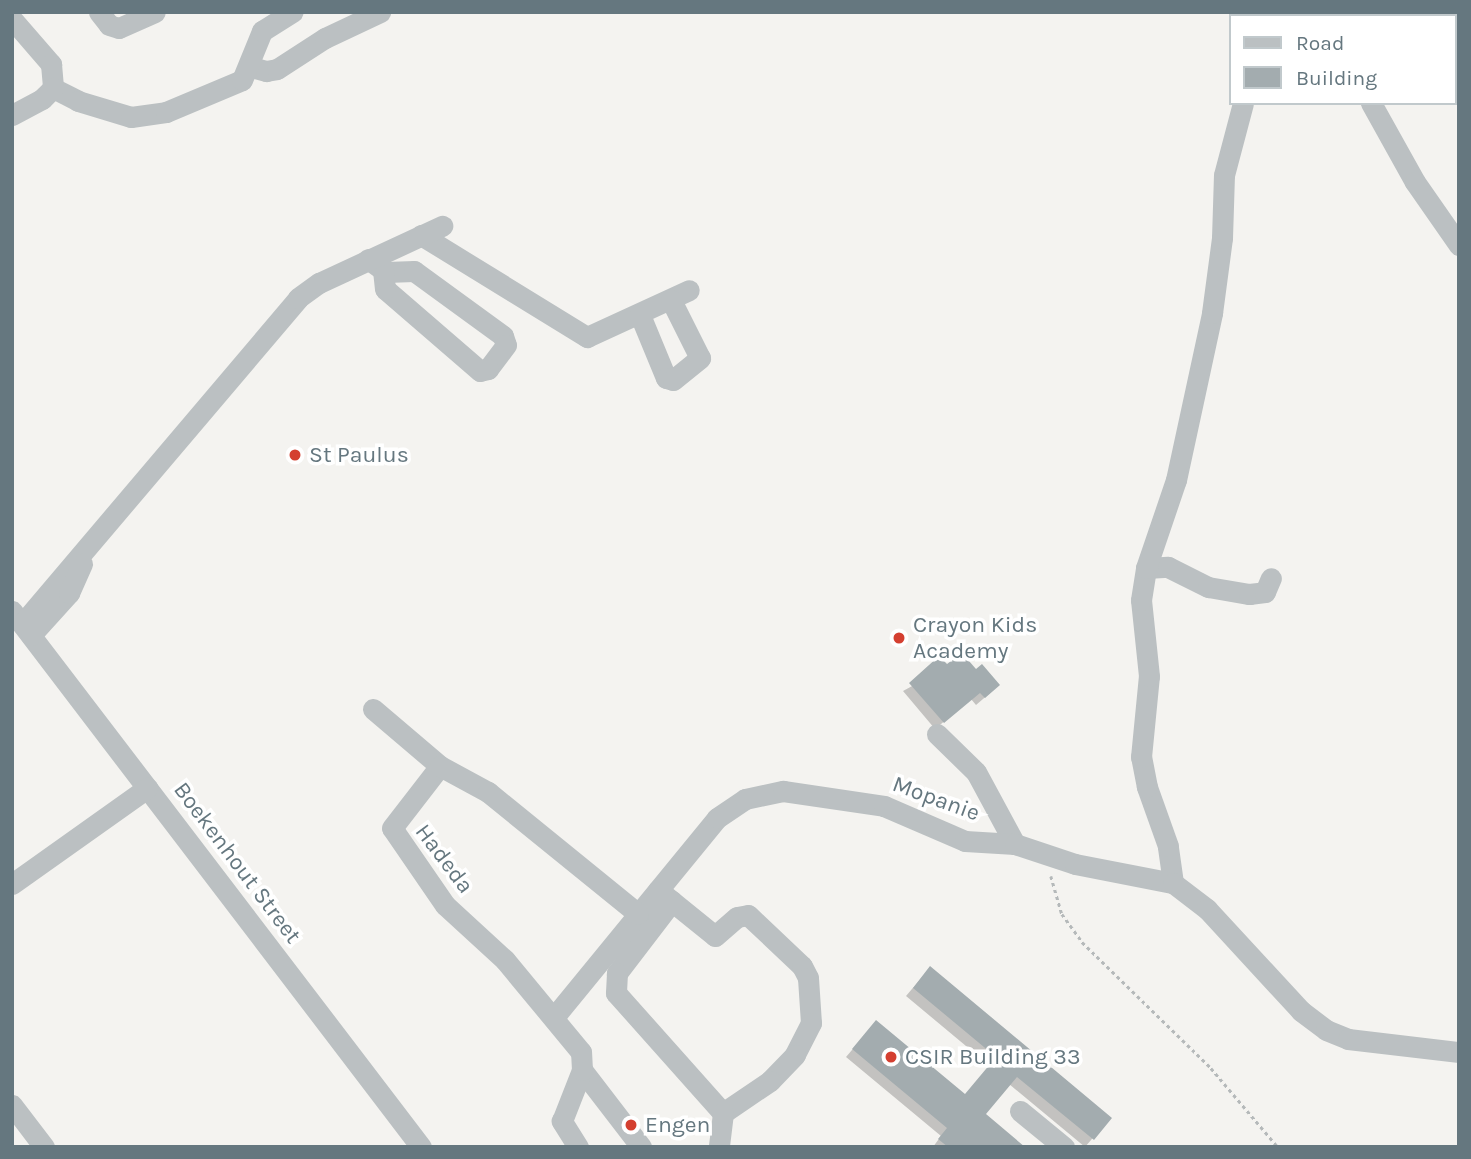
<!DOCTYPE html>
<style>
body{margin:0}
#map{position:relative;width:1471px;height:1159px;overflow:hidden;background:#f4f3f0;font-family:Karla,sans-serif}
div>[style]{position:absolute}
.shadow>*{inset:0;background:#0003}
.building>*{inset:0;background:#a3acaf}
.path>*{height:2.5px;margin-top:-1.25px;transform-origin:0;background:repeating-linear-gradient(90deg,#b5b9ba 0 3.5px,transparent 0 7px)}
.minor>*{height:21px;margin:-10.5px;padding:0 10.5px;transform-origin:10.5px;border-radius:10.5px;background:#bbc0c2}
.dots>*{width:19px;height:19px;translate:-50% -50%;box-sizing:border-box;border:4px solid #fff;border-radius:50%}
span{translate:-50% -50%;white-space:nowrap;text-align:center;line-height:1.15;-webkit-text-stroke:7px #fff;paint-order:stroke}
.poi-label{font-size:23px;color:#65777f}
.left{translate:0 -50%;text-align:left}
.street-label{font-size:23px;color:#65777f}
.frame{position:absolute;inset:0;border:14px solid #65777f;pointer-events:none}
.legend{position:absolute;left:1229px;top:14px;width:228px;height:91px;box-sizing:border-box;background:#fff;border:2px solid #c1c9cc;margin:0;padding:9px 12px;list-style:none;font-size:21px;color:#65777f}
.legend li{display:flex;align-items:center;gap:14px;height:35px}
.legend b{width:35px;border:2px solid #c1c9cc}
</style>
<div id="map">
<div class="shadow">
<i style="clip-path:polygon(947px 667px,990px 693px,976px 705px,971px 699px,935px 729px,903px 691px)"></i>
<i style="clip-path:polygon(923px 976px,1110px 1118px,1085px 1147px,1009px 1084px,984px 1114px,1019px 1147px,933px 1147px,941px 1136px,846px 1057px,869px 1030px,965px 1096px,990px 1066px,906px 996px)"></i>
</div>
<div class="building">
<i style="clip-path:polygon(962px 653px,976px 669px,982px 664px,1000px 685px,985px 698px,980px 693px,944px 723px,909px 683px,939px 656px,947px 664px)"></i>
<i style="clip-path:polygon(930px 966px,1112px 1118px,1094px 1140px,1017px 1077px,986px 1114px,1025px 1147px,948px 1147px,938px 1139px,947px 1128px,852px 1049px,876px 1020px,965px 1094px,996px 1057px,913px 988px)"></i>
</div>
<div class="path">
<i style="left:1051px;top:876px;width:40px;rotate:74deg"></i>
<i style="left:1062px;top:914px;width:34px;rotate:54deg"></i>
<i style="left:1082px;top:942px;width:180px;rotate:44.3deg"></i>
<i style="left:1211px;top:1068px;width:104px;rotate:49.7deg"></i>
</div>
<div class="minor">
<i style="left:99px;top:12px;width:16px;rotate:52deg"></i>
<i style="left:109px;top:25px;width:10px;rotate:17deg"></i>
<i style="left:119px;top:28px;width:39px;rotate:-24deg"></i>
<i style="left:1320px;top:12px;width:4px;rotate:63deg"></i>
<i style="left:12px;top:19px;width:60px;rotate:49.1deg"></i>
<i style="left:51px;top:64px;width:24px;rotate:85deg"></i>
<i style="left:251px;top:67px;width:16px;rotate:15deg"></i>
<i style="left:266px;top:71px;width:11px;rotate:-10deg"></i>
<i style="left:277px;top:69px;width:57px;rotate:-32.9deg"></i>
<i style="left:325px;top:38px;width:61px;rotate:-25.3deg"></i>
<i style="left:53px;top:88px;width:28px;rotate:27deg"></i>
<i style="left:78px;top:101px;width:55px;rotate:16.8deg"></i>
<i style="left:131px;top:117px;width:35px;rotate:-8deg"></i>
<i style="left:166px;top:112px;width:82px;rotate:-22.8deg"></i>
<i style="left:242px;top:80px;width:53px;rotate:-67.8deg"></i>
<i style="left:262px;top:31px;width:36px;rotate:-32deg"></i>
<i style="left:1371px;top:103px;width:90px;rotate:60.9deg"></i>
<i style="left:1415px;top:182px;width:77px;rotate:55.1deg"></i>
<i style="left:12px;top:115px;width:34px;rotate:-28deg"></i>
<i style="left:42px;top:99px;width:16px;rotate:-45deg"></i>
<i style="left:421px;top:235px;width:195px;rotate:31.6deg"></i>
<i style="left:587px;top:337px;width:112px;rotate:-24.7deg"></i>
<i style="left:368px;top:259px;width:22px;rotate:36deg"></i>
<i style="left:386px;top:272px;width:28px;rotate:-2deg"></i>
<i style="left:414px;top:271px;width:110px;rotate:36.1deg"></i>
<i style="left:503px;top:336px;width:9px;rotate:72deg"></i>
<i style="left:506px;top:345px;width:30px;rotate:127deg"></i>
<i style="left:488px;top:369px;width:8px;rotate:166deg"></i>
<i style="left:480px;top:371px;width:125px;rotate:-139.2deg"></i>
<i style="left:385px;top:289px;width:19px;rotate:-96deg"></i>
<i style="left:640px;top:315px;width:68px;rotate:67.6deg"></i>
<i style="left:666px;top:378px;width:7px;rotate:16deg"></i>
<i style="left:673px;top:380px;width:35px;rotate:-39deg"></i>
<i style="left:700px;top:358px;width:65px;rotate:-116.6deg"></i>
<i style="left:1146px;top:568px;width:22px;rotate:-3deg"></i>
<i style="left:1168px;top:567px;width:45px;rotate:26.6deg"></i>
<i style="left:1208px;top:587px;width:42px;rotate:9.7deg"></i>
<i style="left:1249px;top:594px;width:16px;rotate:-7deg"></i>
<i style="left:1265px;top:592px;width:15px;rotate:-67deg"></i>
<i style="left:12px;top:611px;width:674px;rotate:52.65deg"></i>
<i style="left:22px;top:624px;width:427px;rotate:-49.7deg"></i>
<i style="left:298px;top:298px;width:26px;rotate:-36deg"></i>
<i style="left:319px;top:283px;width:136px;rotate:-24.9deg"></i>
<i style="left:31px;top:635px;width:57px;rotate:-47.9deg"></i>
<i style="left:69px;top:593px;width:32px;rotate:-66deg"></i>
<i style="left:373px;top:709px;width:88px;rotate:40.4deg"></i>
<i style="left:937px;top:734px;width:54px;rotate:44.3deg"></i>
<i style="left:976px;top:772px;width:82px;rotate:61.6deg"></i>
<i style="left:1173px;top:883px;width:37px;rotate:-98deg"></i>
<i style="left:1168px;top:846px;width:63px;rotate:-109.6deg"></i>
<i style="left:1147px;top:787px;width:31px;rotate:-101deg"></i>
<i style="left:1141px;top:757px;width:81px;rotate:-84.4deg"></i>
<i style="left:1149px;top:676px;width:76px;rotate:-96deg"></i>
<i style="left:1141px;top:600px;width:32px;rotate:-81deg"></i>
<i style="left:1146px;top:568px;width:93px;rotate:-71.2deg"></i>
<i style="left:1176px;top:480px;width:171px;rotate:-77.8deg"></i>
<i style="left:1212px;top:313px;width:76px;rotate:-82.4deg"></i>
<i style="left:1222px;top:238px;width:63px;rotate:-88.2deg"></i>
<i style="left:1224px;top:175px;width:74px;rotate:-75.2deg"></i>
<i style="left:12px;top:884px;width:166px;rotate:-35.4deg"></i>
<i style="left:658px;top:890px;width:73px;rotate:38.9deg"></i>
<i style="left:715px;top:936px;width:29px;rotate:-41deg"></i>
<i style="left:737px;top:917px;width:11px;rotate:-10deg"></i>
<i style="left:748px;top:915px;width:74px;rotate:43.4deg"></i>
<i style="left:802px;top:966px;width:13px;rotate:63deg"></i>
<i style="left:808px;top:978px;width:45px;rotate:86.2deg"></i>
<i style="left:811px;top:1023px;width:36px;rotate:117deg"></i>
<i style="left:795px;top:1055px;width:36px;rotate:134deg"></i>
<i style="left:770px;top:1081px;width:57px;rotate:145.8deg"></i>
<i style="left:672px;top:901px;width:91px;rotate:127.4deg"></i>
<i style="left:617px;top:973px;width:20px;rotate:93deg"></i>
<i style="left:616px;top:993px;width:161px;rotate:48.3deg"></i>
<i style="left:723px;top:1113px;width:34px;rotate:97deg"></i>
<i style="left:555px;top:1016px;width:256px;rotate:-50.7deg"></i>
<i style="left:717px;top:818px;width:34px;rotate:-34deg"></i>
<i style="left:745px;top:799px;width:39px;rotate:-12deg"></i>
<i style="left:783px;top:791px;width:102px;rotate:8.4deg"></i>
<i style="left:884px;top:806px;width:88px;rotate:23.4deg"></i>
<i style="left:965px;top:841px;width:50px;rotate:3.4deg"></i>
<i style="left:1015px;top:844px;width:63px;rotate:18.4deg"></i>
<i style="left:1075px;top:864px;width:100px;rotate:11deg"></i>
<i style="left:1173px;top:883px;width:43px;rotate:37.4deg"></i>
<i style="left:1207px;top:909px;width:139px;rotate:47.3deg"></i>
<i style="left:1301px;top:1011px;width:31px;rotate:37deg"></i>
<i style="left:1326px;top:1030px;width:24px;rotate:22deg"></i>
<i style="left:1348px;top:1039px;width:112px;rotate:6.7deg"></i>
<i style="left:582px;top:1070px;width:97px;rotate:52.5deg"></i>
<i style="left:12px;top:1105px;width:53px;rotate:52.7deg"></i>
<i style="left:1020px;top:1111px;width:57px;rotate:39.3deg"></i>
<i style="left:578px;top:1147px;width:31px;rotate:-122deg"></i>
<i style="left:562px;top:1121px;width:55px;rotate:-68.6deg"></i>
<i style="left:582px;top:1070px;width:18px;rotate:-93deg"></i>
<i style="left:581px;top:1052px;width:119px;rotate:-129.6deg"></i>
<i style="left:505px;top:960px;width:81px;rotate:-137.5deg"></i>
<i style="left:445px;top:905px;width:93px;rotate:-124.5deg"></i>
<i style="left:392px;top:828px;width:78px;rotate:-52.3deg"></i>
<i style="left:440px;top:766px;width:55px;rotate:28.4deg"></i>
<i style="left:488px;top:792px;width:193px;rotate:39.1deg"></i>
</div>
<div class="dots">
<i style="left:295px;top:455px;background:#d43f30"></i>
<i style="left:899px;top:638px;background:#d43f30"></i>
<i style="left:891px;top:1057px;background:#d43f30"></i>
<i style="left:631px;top:1125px;background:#d43f30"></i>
</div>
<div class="poi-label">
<span class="left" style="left:309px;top:455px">St Paulus</span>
<span class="left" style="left:913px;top:638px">Crayon Kids<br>Academy</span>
<span class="left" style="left:905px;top:1057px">CSIR Building 33</span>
<span class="left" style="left:645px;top:1125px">Engen</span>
</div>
<div class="street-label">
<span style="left:936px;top:799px;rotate:20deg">Mopanie</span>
<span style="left:444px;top:859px;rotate:53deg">Hadeda</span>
<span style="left:237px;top:863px;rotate:53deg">Boekenhout Street</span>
</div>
<div class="frame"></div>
<ul class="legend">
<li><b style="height:9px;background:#bbc0c2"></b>Road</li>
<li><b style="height:19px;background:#a3acaf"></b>Building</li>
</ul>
</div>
